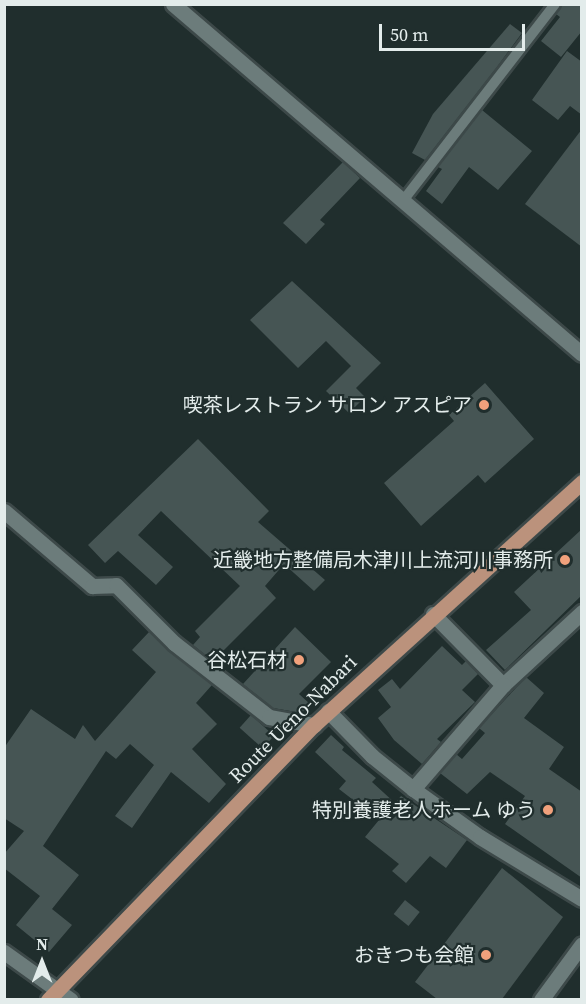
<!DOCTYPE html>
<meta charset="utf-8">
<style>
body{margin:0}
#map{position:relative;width:586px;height:1004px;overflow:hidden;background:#202e2d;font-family:"Source Serif 4","Noto Sans JP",serif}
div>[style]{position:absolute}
.building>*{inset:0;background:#465554;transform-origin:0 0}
.roads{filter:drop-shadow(2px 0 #3d4949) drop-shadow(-2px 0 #3d4949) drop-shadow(0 2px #3d4949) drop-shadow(0 -2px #3d4949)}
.lane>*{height:10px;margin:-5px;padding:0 5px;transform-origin:5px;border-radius:5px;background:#6c7c7b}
.street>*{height:15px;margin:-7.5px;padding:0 7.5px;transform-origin:7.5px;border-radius:7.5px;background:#6c7c7b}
.secondary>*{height:15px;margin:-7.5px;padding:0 7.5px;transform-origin:7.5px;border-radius:7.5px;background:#6c7c7b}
.primary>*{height:15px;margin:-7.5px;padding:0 7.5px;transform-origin:7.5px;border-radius:7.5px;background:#bb927c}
.dots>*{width:16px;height:16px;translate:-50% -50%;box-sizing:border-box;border:3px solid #202e2d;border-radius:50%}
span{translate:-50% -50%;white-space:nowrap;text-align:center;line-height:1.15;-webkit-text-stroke:4.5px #202e2d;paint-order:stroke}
.poi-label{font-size:20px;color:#e3eceb}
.right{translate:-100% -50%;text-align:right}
.street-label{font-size:20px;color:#e3eceb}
.frame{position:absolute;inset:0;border:6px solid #e3eceb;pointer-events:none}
.north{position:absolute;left:12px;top:932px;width:60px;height:60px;-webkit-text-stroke:4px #202e2d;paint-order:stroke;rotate:0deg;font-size:16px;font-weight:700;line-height:24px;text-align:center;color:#e3eceb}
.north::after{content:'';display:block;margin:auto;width:21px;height:27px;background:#e3eceb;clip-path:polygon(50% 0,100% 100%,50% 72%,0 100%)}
.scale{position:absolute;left:379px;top:24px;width:146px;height:27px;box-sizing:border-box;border:3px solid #e3eceb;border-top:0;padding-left:8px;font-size:18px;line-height:21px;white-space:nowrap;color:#e3eceb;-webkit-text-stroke:4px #202e2d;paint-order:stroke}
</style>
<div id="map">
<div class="building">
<i style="clip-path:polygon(562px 4px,582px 4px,582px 31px,561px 57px,541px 41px,560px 17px,556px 14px)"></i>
<i style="clip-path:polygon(510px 24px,522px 33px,497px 67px,425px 160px,412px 153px,433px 114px)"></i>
<i style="clip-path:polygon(567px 51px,582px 62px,582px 115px,570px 106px,558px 120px,532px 100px)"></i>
<i style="clip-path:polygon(482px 110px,532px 151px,498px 190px,469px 167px,442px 204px,426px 191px,442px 169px,438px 167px)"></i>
<i style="clip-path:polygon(582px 129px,582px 247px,525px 204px)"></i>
<i style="clip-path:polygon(343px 162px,360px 178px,320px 220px,325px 224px,306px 244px,283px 223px)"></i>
<i style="clip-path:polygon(292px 281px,381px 363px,356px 388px,365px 397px,349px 413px,326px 391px,351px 366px,326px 341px,298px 368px,250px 320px)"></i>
<i style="clip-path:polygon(485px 383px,534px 439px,485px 483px,478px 475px,421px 526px,384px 483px,454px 421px,449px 415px)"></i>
<i style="clip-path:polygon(198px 439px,269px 511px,258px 522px,325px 580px,314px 591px,284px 564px,265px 586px,276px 598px,213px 661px,193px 645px,200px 637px,195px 631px,240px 586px,161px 511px,138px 535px,173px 567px,156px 585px,118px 551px,105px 563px,88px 545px)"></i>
<i style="clip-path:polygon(582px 529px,582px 595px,505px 670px,486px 650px,531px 610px,514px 592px)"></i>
<i style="clip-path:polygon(295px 627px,331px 662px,299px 694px,310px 704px,302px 713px,273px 708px,243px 684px)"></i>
<i style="clip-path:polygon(149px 632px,212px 685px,196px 703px,217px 724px,192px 749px,226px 784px,209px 803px,171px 772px,132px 828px,115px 816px,154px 765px,130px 744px,116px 759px,106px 751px,43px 846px,79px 875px,52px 909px,72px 925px,49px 952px,16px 925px,40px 896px,4px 868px,4px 854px,24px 831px,4px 818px,4px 748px,31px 709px,75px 739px,83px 725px,95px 741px,156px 672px,132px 650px)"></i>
<i style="clip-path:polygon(442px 646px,462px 665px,466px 661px,478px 674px,462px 690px,475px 702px,437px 739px,441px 742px,422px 764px,394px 740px,378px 718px,391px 707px,378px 690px,392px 679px,400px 689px)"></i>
<i style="clip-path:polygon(526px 677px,544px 693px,524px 718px,564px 747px,549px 769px,582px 792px,582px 878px,505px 824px,525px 796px,490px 772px,467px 794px,440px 773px,456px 754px,462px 759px,485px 733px,479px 728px)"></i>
<i style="left:251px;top:715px;width:31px;height:17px;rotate:42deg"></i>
<i style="clip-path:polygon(331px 735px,344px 747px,342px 750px,376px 778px,372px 782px,395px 803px,401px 796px,467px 840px,446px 868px,430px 856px,406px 883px,392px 871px,399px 864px,365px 837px,379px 820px,339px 789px,346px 781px,315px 752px)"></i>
<i style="clip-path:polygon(502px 868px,563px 917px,502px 999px,437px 999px,415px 982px)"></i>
<i style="left:405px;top:900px;width:19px;height:18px;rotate:39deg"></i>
</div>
<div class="roads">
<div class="lane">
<i style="left:402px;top:202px;width:250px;rotate:-52.3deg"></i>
</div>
<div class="street">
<i style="left:4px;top:511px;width:116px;rotate:40.4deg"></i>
<i style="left:92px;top:586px;width:24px;rotate:-2deg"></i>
<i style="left:116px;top:585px;width:82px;rotate:45deg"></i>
<i style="left:174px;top:643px;width:120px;rotate:37.9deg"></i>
<i style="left:269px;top:717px;width:46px;rotate:10.1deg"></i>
<i style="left:433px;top:614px;width:100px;rotate:45.4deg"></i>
<i style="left:503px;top:685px;width:108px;rotate:-42.7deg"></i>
<i style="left:328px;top:711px;width:63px;rotate:45.6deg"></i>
<i style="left:372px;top:756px;width:53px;rotate:38.8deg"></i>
<i style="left:413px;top:789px;width:82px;rotate:35.6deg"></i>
<i style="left:480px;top:837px;width:119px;rotate:31.3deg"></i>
<i style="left:413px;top:789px;width:138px;rotate:-49.1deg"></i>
<i style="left:4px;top:952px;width:82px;rotate:35.6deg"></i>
<i style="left:541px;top:1000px;width:69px;rotate:-53.8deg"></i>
</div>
<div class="secondary">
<i style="left:173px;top:4px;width:538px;rotate:40.56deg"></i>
</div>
<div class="primary">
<i style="left:48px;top:1000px;width:383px;rotate:-46deg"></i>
<i style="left:314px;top:725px;width:362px;rotate:-42.2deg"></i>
</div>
</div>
<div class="dots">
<i style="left:484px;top:405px;background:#f1a17c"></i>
<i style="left:565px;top:560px;background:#f1a17c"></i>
<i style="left:299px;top:660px;background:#f1a17c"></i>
<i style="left:548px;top:810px;background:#f1a17c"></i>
<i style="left:486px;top:955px;background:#f1a17c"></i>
</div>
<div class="poi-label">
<span class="right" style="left:472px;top:405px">喫茶レストラン サロン アスピア</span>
<span class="right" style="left:553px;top:560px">近畿地方整備局木津川上流河川事務所</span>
<span class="right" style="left:287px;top:660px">谷松石材</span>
<span class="right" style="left:536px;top:810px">特別養護老人ホーム ゆう</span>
<span class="right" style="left:474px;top:955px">おきつも会館</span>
</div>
<div class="street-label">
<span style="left:293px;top:719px;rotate:-45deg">Route Ueno-Nabari</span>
</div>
<div class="frame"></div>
<div class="north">N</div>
<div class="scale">50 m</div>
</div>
